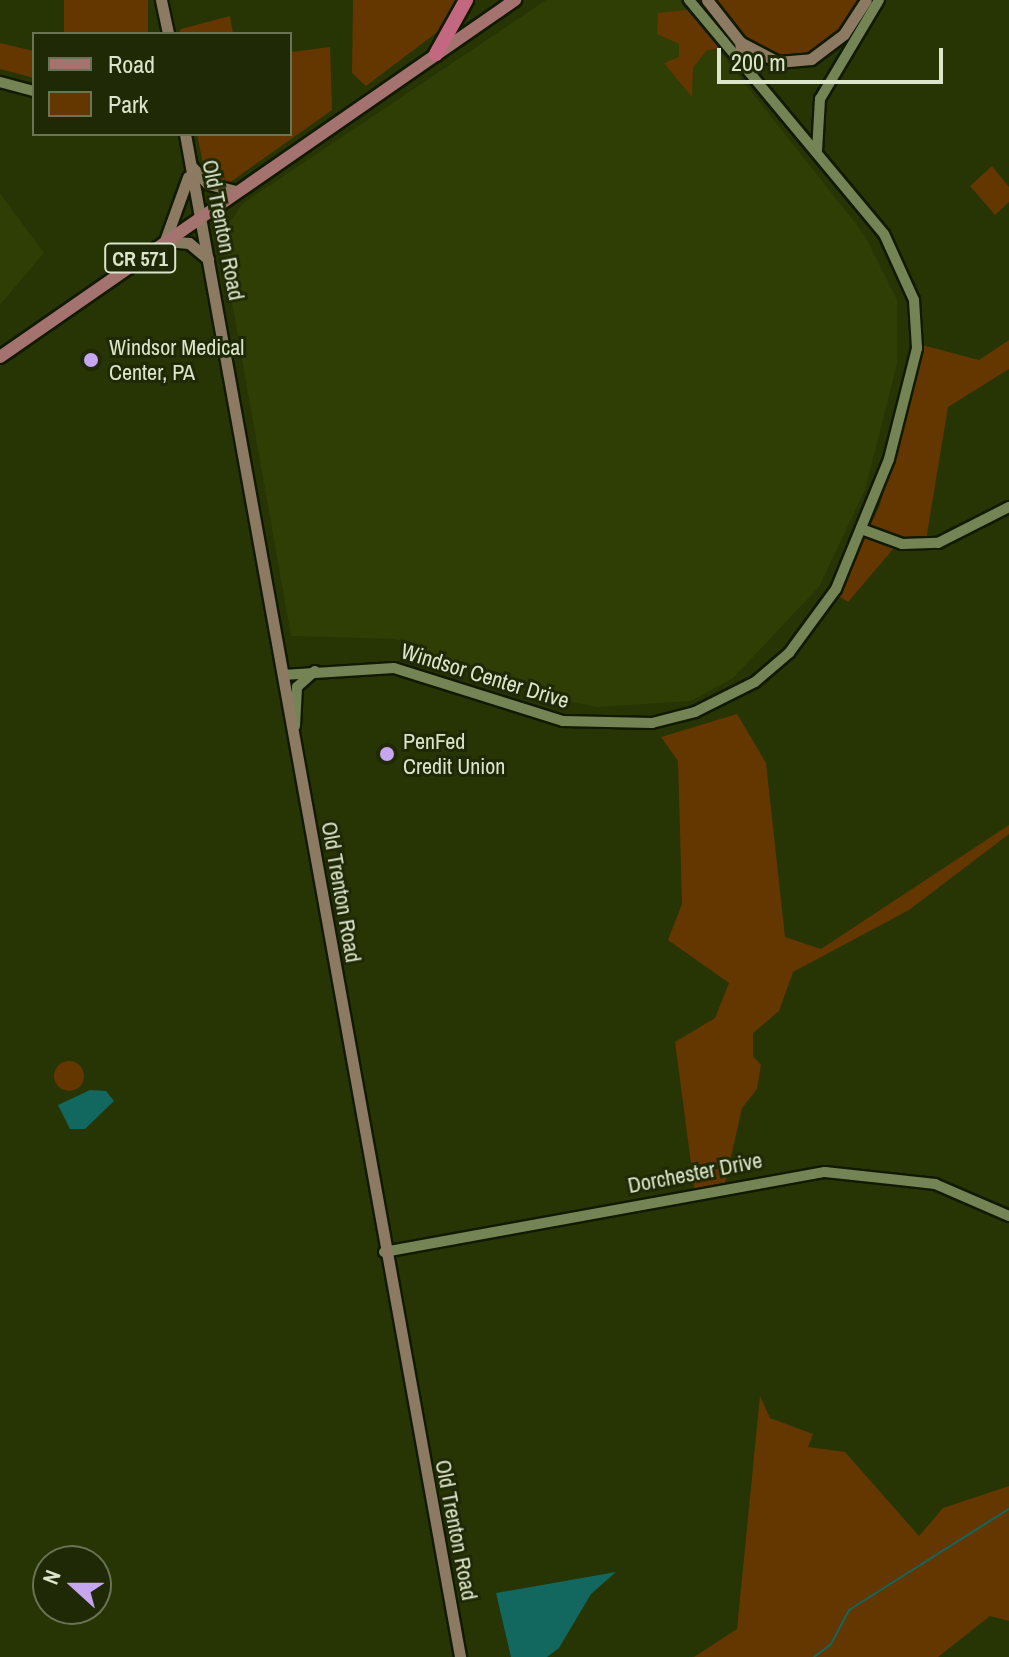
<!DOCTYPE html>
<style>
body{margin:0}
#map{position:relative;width:1009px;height:1657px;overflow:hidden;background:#273404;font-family:"Archivo Narrow",sans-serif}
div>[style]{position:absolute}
.built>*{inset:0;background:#2e3e04}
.green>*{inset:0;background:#643700;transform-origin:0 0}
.round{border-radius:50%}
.water>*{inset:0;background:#12675e}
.stream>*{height:2px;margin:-1px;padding:0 1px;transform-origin:1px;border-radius:1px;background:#12675e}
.roads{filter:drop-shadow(2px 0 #111a00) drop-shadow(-2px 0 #111a00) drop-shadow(0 2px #111a00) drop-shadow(0 -2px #111a00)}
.tertiary>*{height:10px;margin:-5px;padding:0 5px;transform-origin:5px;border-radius:5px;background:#748455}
.secondary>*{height:11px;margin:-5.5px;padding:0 5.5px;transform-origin:5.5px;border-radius:5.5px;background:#8c7b62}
.primary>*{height:12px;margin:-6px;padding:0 6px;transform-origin:6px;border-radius:6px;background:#a4736f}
.motorway>*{height:14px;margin:-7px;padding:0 7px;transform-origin:7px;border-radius:7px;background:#c46780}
.dots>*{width:22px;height:22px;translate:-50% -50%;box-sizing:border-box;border:4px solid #1f2906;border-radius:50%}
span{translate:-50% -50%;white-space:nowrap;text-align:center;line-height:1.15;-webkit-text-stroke:6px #1f2906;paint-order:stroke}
.shield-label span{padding:2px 6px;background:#1f2906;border:2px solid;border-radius:6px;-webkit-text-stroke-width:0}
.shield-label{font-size:20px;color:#dbe5cb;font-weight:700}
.street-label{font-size:22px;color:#dbe5cb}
.poi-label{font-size:22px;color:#dbe5cb}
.left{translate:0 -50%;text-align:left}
.legend{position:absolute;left:32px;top:32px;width:260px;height:104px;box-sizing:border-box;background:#1f2906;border:2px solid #6a7455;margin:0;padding:10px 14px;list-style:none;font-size:24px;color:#dbe5cb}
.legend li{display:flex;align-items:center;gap:16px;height:40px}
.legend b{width:40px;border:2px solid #6a7455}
.north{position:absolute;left:32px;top:1545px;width:80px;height:80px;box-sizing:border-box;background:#1f2906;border:2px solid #6a7455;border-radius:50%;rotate:291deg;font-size:22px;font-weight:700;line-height:32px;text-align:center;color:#dbe5cb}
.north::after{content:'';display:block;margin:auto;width:28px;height:36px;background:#c7a6f0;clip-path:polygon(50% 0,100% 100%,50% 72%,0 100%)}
.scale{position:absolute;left:717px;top:48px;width:226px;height:36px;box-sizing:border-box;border:4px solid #dbe5cb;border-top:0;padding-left:10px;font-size:24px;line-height:28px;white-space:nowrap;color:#dbe5cb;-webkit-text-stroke:6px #1f2906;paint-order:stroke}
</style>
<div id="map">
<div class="built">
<i style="clip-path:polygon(546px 0,679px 0,864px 234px,897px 300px,897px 364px,865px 490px,819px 587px,733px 678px,691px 701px,597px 707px,536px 695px,396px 639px,291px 636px,223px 252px,228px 225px,242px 204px)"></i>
<i style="clip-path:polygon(0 193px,44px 253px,0 305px)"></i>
</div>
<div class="green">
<i style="left:64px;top:0;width:84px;height:34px"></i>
<i style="clip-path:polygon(353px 0,459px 0,448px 24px,366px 86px,352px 73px)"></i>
<i style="clip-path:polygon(689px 0,866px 0,830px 48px,788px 63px,740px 43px,706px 51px,693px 68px,692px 97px,664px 63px,679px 57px,679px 44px,657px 34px,658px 13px,687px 10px)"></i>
<i style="clip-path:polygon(230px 16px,233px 34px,178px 34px,181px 29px)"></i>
<i style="clip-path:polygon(0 43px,34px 51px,34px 78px,0 69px)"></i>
<i style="clip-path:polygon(330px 47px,332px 110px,229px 183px,205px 175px,197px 134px,290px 134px,291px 52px)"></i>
<i style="clip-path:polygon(992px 166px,1009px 187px,1009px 202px,995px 215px,970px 186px)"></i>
<i style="clip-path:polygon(1009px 340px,1009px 369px,948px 407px,925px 546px,899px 542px,848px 602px,837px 595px,880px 505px,922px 345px,979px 360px)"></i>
<i style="clip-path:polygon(737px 714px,766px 763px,785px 937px,821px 949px,1009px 825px,1009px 834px,909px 910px,793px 972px,779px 1011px,753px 1033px,753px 1056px,761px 1065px,757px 1089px,742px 1108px,724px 1188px,695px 1194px,675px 1042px,715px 1018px,729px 983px,668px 940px,682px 904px,678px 761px,661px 737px)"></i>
<i class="round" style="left:54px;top:1061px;width:30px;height:30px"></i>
<i style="clip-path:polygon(760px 1396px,770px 1418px,813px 1434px,808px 1447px,845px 1452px,919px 1536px,943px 1508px,1009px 1486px,1009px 1621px,990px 1616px,938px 1657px,694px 1657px,737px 1629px)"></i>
</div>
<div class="water">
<i style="clip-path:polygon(90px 1090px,106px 1091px,114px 1101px,85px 1129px,70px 1129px,58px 1105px)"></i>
<i style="clip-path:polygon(616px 1572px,591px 1594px,559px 1648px,547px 1657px,511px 1657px,496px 1593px)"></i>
</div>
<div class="stream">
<i style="left:814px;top:1657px;width:21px;rotate:-37deg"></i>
<i style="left:831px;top:1644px;width:38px;rotate:-62deg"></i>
<i style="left:849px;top:1610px;width:189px;rotate:-32.3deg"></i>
</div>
<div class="roads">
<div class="tertiary">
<i style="left:0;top:82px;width:35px;rotate:15deg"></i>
<i style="left:817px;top:151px;width:52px;rotate:-86.7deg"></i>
<i style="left:820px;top:99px;width:115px;rotate:-59.2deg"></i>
<i style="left:864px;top:530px;width:40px;rotate:20.2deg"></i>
<i style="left:902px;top:544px;width:36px;rotate:-2deg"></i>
<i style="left:938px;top:543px;width:80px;rotate:-26.9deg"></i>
<i style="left:283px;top:675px;width:111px;rotate:-3.6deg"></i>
<i style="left:394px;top:668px;width:177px;rotate:17.4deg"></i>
<i style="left:563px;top:721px;width:89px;rotate:1.3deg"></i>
<i style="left:652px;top:723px;width:44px;rotate:-14.3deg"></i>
<i style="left:695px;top:712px;width:67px;rotate:-26.6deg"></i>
<i style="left:755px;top:682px;width:45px;rotate:-40.5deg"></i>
<i style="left:789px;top:653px;width:79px;rotate:-53.7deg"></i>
<i style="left:836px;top:589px;width:140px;rotate:-67.8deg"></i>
<i style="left:889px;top:459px;width:114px;rotate:-75.8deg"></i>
<i style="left:917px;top:348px;width:48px;rotate:-93.6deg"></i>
<i style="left:914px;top:300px;width:72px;rotate:-114.4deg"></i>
<i style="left:884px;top:234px;width:305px;rotate:-129.8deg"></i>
<i style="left:295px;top:726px;width:39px;rotate:-87deg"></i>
<i style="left:297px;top:687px;width:24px;rotate:-42deg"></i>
<i style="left:384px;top:1252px;width:448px;rotate:-10.3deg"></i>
<i style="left:825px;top:1172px;width:111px;rotate:6.2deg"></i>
<i style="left:935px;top:1184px;width:81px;rotate:23.4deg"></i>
</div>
<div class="secondary">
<i style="left:161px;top:0;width:35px;rotate:78deg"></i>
<i style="left:707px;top:0;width:53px;rotate:51.8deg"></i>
<i style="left:740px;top:42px;width:15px;rotate:82deg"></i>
<i style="left:740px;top:42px;width:43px;rotate:27.8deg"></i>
<i style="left:778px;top:62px;width:33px;rotate:-5deg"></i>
<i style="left:811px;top:59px;width:41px;rotate:-37.1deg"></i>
<i style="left:844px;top:34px;width:40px;rotate:-57.1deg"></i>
<i style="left:185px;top:134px;width:1548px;rotate:79.76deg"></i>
<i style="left:192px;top:167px;width:23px;rotate:47deg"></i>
<i style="left:208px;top:184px;width:30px;rotate:14deg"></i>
<i style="left:188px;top:177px;width:68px;rotate:109.8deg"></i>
<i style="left:165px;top:241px;width:24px;rotate:5deg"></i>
<i style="left:189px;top:243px;width:25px;rotate:40deg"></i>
</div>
<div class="primary">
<i style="left:0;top:357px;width:627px;rotate:-34.73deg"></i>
</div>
<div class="motorway">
<i style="left:436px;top:54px;width:62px;rotate:-60.9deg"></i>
</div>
</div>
<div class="dots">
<i style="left:91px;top:360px;background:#c7a6f0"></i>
<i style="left:387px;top:754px;background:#c7a6f0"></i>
</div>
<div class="shield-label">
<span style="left:140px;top:258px">CR 571</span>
</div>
<div class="street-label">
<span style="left:223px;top:230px;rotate:79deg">Old Trenton Road</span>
<span style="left:485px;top:676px;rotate:17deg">Windsor Center Drive</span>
<span style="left:341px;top:892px;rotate:80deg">Old Trenton Road</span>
<span style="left:695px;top:1173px;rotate:-11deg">Dorchester Drive</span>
<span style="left:456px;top:1530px;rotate:79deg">Old Trenton Road</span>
</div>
<div class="poi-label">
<span class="left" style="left:109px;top:360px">Windsor Medical<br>Center, PA</span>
<span class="left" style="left:403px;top:754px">PenFed<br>Credit Union</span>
</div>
<ul class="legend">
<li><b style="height:10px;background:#a4736f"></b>Road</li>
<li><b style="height:22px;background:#643700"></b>Park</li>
</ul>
<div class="north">N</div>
<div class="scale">200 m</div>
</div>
